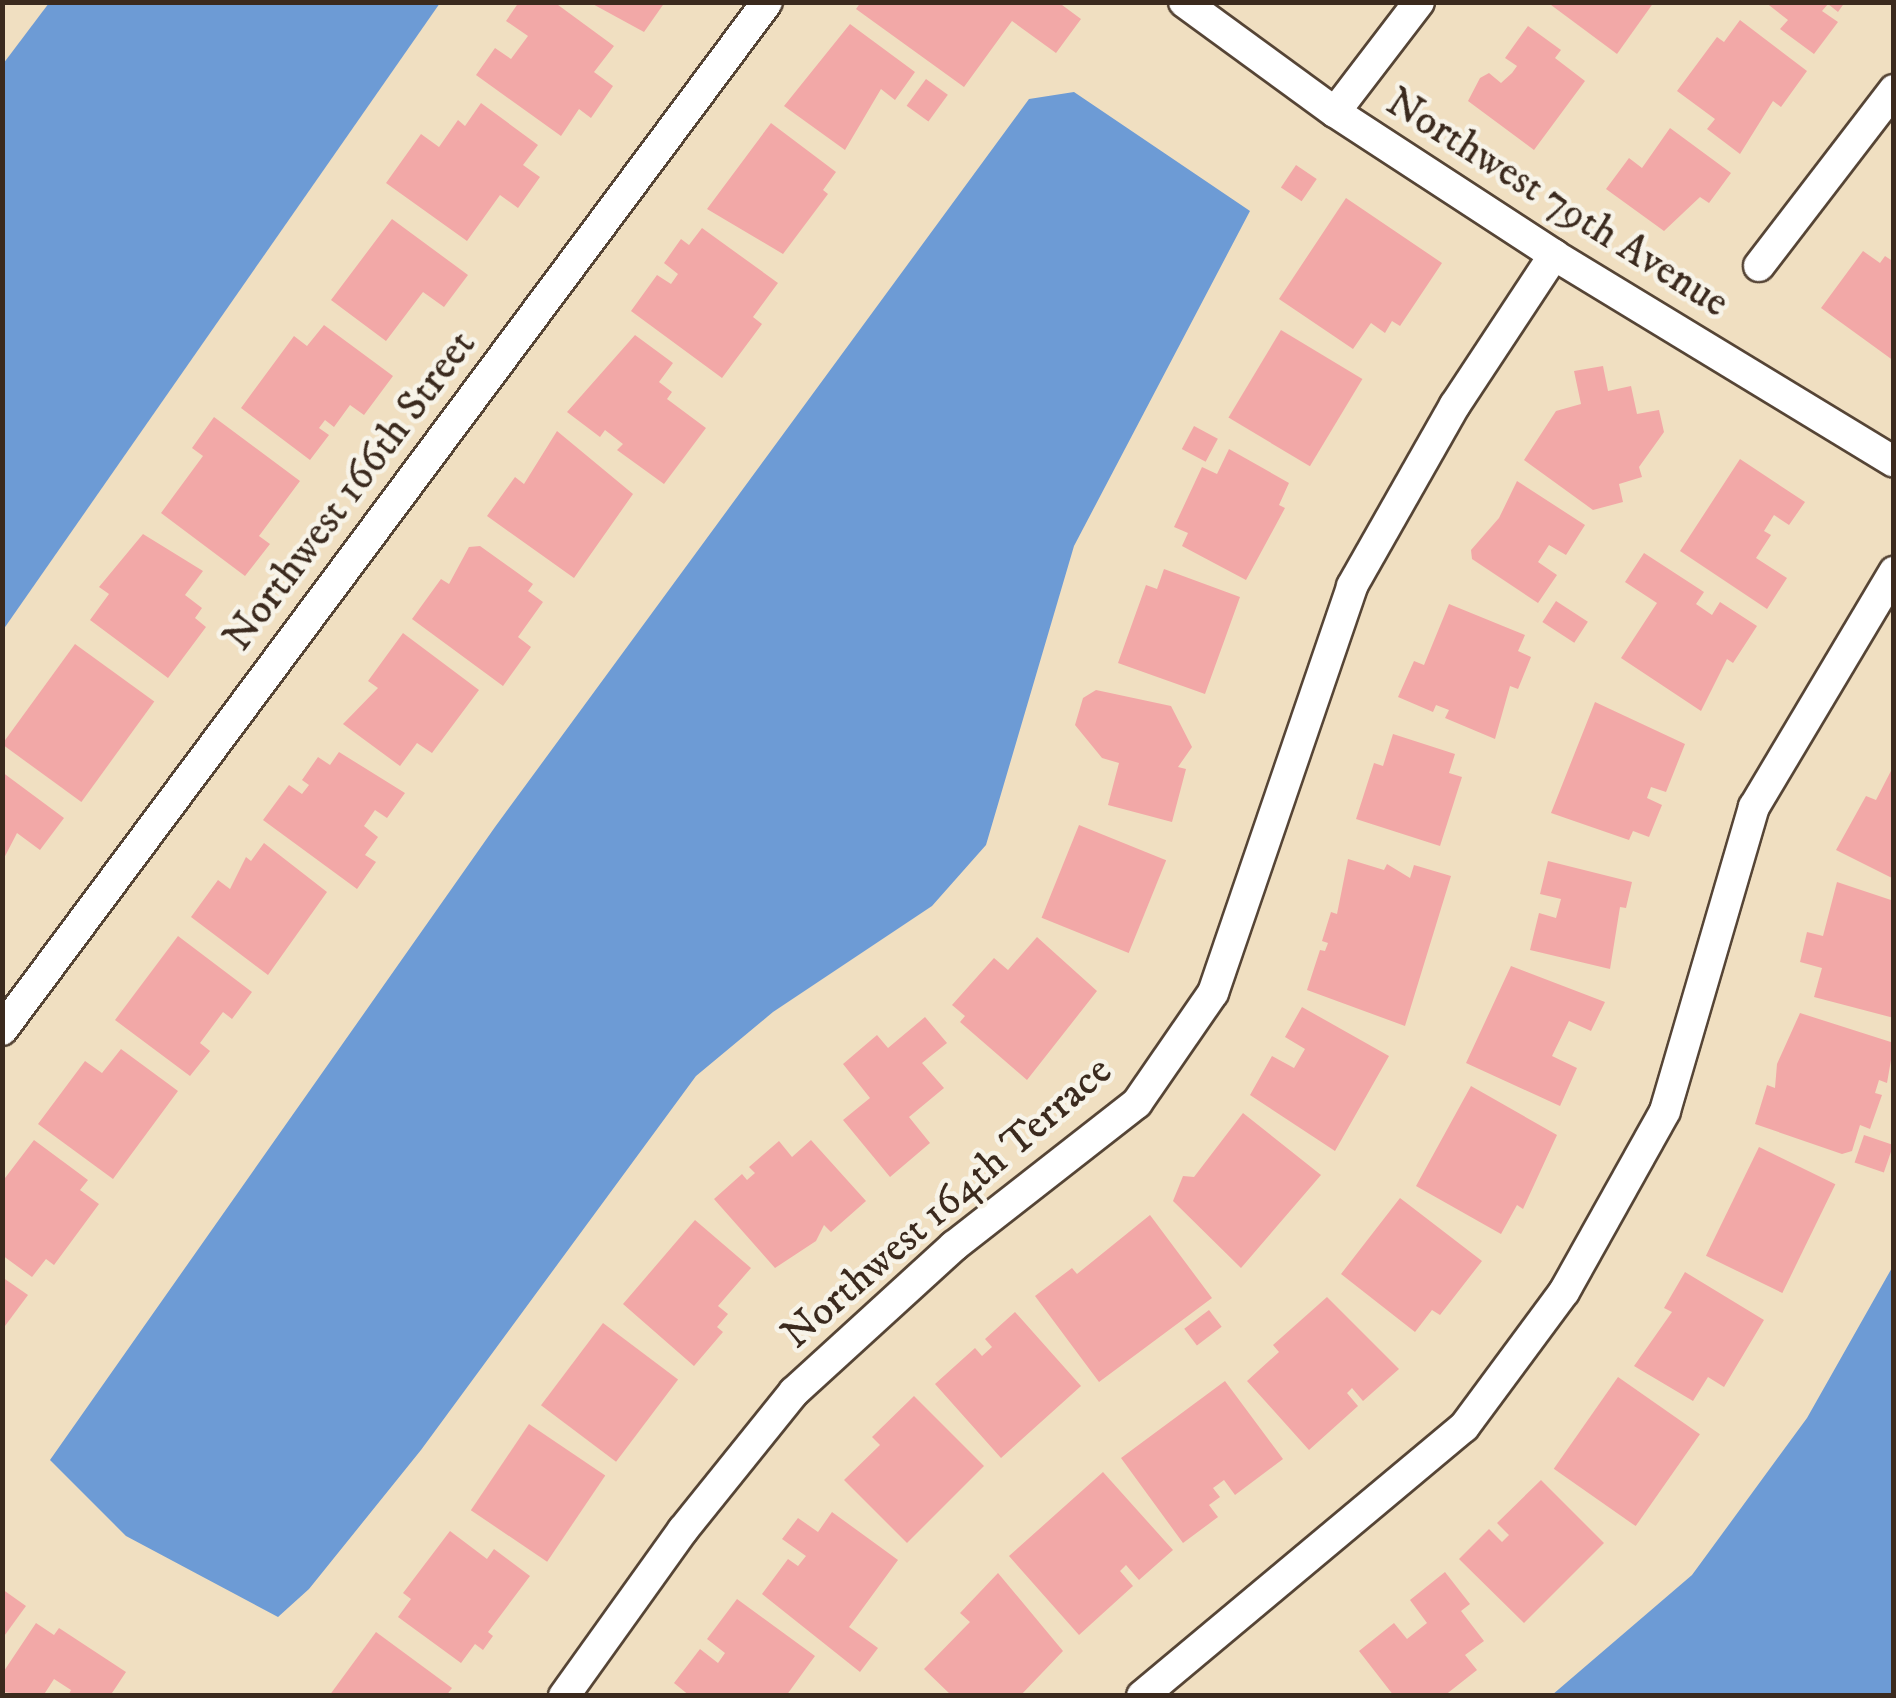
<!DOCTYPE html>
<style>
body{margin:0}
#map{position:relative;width:1896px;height:1698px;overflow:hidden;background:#f0dfc1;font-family:"IM FELL DW Pica",serif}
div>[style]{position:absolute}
.water>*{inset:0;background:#6d9bd5}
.building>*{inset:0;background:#f2a8a7;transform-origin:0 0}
.roads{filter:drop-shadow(2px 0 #564536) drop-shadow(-2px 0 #564536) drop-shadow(0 2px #564536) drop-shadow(0 -2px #564536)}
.minor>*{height:30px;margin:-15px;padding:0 15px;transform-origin:15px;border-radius:15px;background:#fff}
span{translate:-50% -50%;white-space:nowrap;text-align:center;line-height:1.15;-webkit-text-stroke:9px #f7f3e8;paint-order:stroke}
.street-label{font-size:42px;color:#3b2a1e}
.frame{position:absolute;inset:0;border:5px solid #3b2a1e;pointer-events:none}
</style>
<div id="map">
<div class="water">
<i style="clip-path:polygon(49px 3px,440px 3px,3px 630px,3px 64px)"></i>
<i style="clip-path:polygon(1074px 92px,1250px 211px,1074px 546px,986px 845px,932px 906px,773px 1012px,696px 1076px,421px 1450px,309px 1589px,278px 1617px,126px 1536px,50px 1460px,495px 827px,1029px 99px)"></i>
<i style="clip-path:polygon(1893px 1266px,1893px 1695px,1552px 1695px,1692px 1575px,1807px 1418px)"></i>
</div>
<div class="building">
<i style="clip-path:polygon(519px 2px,554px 2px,614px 46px,594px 72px,613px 86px,591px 118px,579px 109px,561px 136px,476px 75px,495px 48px,511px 59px,528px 36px,506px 21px)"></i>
<i style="clip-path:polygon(589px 2px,665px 2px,644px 32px)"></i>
<i style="clip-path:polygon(861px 2px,1058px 2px,1081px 19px,1056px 53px,1012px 21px,964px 87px,856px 9px)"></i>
<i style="clip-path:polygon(1547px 2px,1654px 2px,1617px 54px)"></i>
<i style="clip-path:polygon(1765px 2px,1845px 2px,1838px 12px,1828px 4px,1822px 11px,1838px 22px,1814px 54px,1780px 29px,1788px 20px)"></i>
<i style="clip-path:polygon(1740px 20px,1807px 71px,1781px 107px,1773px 101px,1740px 154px,1707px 129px,1715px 119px,1677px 91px,1717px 37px,1724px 42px)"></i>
<i style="clip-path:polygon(850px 24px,915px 72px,895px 100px,881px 89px,845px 150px,784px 106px)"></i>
<i style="clip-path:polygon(1528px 26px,1561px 50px,1555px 58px,1585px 81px,1534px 150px,1468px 101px,1480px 78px,1489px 73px,1501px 83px,1512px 73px,1517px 66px,1505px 58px)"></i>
<i style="left:926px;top:79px;width:27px;height:33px;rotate:36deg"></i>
<i style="clip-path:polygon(481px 103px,538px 145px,523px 165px,540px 177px,518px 208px,500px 195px,467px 241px,386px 183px,421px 134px,439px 147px,458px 120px,465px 126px)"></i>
<i style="clip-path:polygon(771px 123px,836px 172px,823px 190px,828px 194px,783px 254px,707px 209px)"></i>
<i style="clip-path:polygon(1670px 128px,1731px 173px,1709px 203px,1700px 197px,1664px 231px,1606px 189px,1629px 158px,1642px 168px)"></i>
<i style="left:1296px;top:165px;width:25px;height:27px;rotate:34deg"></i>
<i style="clip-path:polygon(1346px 198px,1442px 263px,1400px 326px,1392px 321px,1385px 333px,1371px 323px,1353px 349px,1279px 299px)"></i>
<i style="clip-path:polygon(392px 219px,468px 275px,444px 307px,423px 292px,386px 341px,331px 300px)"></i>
<i style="clip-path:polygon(702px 228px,778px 283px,753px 317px,762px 324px,722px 378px,631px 311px,657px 275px,671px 284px,678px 274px,664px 263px,681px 239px,689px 245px)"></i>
<i style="clip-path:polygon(1863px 251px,1880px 263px,1885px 256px,1894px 262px,1894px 361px,1821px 308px)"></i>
<i style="clip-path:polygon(324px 325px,393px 376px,364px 415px,350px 405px,334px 427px,325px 420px,319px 428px,329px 435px,310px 460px,241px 408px,294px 336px,307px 346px)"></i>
<i style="left:1281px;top:330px;width:95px;height:102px;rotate:31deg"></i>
<i style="clip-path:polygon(635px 335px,673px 363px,659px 382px,672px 392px,667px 399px,706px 428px,664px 484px,617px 450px,623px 444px,605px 430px,600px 437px,567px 412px)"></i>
<i style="clip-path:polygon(1603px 366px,1608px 391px,1631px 386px,1637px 414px,1659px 410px,1664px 432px,1639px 467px,1642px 477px,1619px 484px,1623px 502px,1593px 510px,1524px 460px,1556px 411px,1581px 404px,1574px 371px)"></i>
<i style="clip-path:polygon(214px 417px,300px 481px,259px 536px,270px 544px,245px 576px,161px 513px,203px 456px,192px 448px)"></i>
<i style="left:1194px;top:426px;width:27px;height:26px;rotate:28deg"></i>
<i style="clip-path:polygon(557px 431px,633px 494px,574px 578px,487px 516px,515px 477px,524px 484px)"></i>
<i style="clip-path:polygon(1229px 449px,1289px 483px,1279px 505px,1285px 508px,1246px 580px,1182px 546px,1188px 533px,1174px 527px,1202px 467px,1217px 474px)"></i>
<i style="clip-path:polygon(1740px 459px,1805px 502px,1789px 525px,1774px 515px,1764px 531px,1771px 535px,1756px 558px,1787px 578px,1767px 609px,1680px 551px)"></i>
<i style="clip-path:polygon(1517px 481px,1585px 525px,1566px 555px,1549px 545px,1538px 562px,1557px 575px,1538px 603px,1472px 559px,1471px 550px,1499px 518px)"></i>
<i style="clip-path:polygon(143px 534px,203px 571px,185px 595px,202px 608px,195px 618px,206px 627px,168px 678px,90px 620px,109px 594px,99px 587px)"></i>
<i style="clip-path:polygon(480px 546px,533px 584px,528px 591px,543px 602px,518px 637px,531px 647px,503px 686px,412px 619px,441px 579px,449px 584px,469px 547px)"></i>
<i style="clip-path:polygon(1644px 553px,1704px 592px,1696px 604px,1712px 615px,1720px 602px,1757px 626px,1733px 663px,1727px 659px,1701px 711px,1621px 658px,1657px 603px,1625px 582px)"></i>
<i style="clip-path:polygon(1164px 569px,1240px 597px,1205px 694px,1118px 663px,1146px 585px,1157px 589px)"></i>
<i style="left:1556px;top:601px;width:38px;height:25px;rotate:33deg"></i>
<i style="clip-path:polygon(1449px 604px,1525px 635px,1518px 651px,1531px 657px,1518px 689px,1510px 686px,1495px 739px,1445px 718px,1449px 710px,1436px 705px,1433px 712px,1398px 697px,1414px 661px,1424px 665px)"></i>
<i style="clip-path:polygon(403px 633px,479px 690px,432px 753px,417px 743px,400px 766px,343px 724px,378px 688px,368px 681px)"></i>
<i style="left:75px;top:644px;width:98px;height:124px;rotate:36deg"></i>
<i style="clip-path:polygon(1096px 690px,1171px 706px,1192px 747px,1178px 767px,1186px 769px,1172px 822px,1108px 805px,1119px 763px,1102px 758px,1075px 725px,1083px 698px)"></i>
<i style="clip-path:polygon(1595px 702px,1685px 744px,1666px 792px,1651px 787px,1647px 798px,1662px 805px,1649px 837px,1633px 831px,1629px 840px,1551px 813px)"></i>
<i style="clip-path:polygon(1393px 734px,1455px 754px,1449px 773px,1462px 777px,1440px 846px,1356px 819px,1374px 763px,1383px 766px)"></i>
<i style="clip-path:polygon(339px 752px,405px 793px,387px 818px,375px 810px,364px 826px,378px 837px,365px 855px,376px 862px,357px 889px,263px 820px,289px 785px,302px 794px,309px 785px,302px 780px,318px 757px,330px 765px)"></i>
<i style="clip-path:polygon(1894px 765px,1894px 879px,1836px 850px,1866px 796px,1876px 800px)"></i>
<i style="clip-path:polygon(2px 772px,64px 818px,40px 850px,17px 833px,2px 862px)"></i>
<i style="left:1079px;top:825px;width:94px;height:100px;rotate:22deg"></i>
<i style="clip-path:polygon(264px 843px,327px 892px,268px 975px,191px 917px,218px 880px,230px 889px,246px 857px,251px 861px)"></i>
<i style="clip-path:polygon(1348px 859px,1384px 870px,1387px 864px,1410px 878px,1414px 865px,1451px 876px,1405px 1026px,1307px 990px,1320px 950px,1325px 951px,1328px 943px,1322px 941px,1331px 912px,1337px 914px)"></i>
<i style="clip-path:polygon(1548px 861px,1632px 882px,1626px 908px,1620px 907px,1610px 969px,1530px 950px,1539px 913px,1556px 918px,1561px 899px,1540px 894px)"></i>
<i style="clip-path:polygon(1837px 882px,1894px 901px,1894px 1018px,1814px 997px,1822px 968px,1800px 962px,1807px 932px,1823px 936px)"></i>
<i style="clip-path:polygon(178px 936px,252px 992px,232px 1019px,223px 1012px,200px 1043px,210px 1051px,190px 1076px,115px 1020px)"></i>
<i style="clip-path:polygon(1037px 937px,1097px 991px,1027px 1080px,960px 1022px,965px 1016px,952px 1005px,994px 958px,1008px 970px)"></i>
<i style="clip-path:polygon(1511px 966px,1605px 1002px,1591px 1031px,1569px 1021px,1552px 1056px,1577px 1068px,1560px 1106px,1466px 1063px)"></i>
<i style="clip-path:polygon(1302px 1007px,1389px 1056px,1335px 1151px,1250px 1095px,1272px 1056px,1294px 1068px,1305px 1049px,1285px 1037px)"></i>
<i style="clip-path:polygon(1800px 1013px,1894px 1043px,1887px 1083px,1879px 1080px,1875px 1093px,1882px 1095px,1870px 1129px,1860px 1125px,1852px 1151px,1842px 1154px,1755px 1124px,1767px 1085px,1775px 1088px,1777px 1064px)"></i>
<i style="clip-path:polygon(925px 1017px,947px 1043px,922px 1063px,944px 1088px,909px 1117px,930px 1143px,890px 1177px,843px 1120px,870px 1098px,843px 1064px,877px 1035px,888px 1048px)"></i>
<i style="clip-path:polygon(121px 1049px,178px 1091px,113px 1179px,38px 1124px,85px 1061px,102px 1073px)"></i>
<i style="clip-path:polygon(1471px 1086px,1557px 1135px,1523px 1209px,1517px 1205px,1501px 1234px,1416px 1186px)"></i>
<i style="clip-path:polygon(1243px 1113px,1321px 1175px,1241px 1268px,1173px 1201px,1183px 1176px,1194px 1177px)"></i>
<i style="left:1864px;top:1135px;width:31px;height:29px;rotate:19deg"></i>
<i style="clip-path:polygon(34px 1140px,88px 1180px,80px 1190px,99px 1204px,54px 1265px,46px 1259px,32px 1277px,2px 1255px,2px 1182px)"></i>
<i style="clip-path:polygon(811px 1140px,866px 1201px,831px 1232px,824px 1225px,816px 1241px,775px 1268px,714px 1199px,742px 1174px,747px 1180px,755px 1173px,749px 1167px,779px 1141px,792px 1157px)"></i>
<i style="left:1759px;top:1147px;width:85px;height:121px;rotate:26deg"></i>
<i style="clip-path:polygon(1400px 1198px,1482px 1261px,1440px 1315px,1432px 1310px,1415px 1332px,1341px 1274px)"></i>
<i style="clip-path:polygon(1150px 1215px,1212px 1298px,1099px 1382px,1035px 1296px,1072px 1268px,1077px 1274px)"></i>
<i style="clip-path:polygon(695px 1220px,751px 1268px,718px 1306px,728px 1314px,717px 1327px,723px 1332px,694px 1366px,623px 1304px)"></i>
<i style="clip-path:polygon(1685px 1272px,1764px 1320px,1724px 1387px,1708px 1377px,1693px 1401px,1634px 1366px,1672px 1312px,1664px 1308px)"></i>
<i style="clip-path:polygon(2px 1277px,28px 1295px,2px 1330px)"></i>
<i style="clip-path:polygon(1327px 1297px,1399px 1369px,1363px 1401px,1352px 1388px,1347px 1393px,1358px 1406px,1309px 1450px,1247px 1381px,1279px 1352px,1273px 1345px)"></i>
<i style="left:1209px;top:1310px;width:21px;height:31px;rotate:53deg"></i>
<i style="clip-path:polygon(1015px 1312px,1081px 1386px,1001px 1458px,935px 1384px,975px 1348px,982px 1356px,992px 1347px,985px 1339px)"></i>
<i style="left:603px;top:1323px;width:94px;height:103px;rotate:37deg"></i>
<i style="left:1618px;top:1377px;width:100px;height:112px;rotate:35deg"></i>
<i style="clip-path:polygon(1225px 1381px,1283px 1459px,1235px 1495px,1224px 1480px,1213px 1488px,1220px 1497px,1209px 1505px,1218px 1517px,1183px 1543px,1121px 1458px)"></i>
<i style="clip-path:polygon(914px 1396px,984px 1466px,907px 1543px,844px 1480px,880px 1445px,872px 1437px)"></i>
<i style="left:529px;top:1424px;width:92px;height:104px;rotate:34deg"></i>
<i style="clip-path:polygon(1103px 1472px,1173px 1550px,1139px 1580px,1126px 1565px,1120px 1571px,1133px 1586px,1079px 1635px,1009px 1556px)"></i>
<i style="clip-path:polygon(1541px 1480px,1604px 1543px,1524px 1623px,1459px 1559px,1489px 1529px,1502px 1542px,1509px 1535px,1497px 1523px)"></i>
<i style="clip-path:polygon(832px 1512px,898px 1560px,849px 1627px,878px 1648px,860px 1672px,762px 1594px,788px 1559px,798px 1566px,806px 1556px,782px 1539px,798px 1518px,818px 1532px)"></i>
<i style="clip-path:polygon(450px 1531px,487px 1559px,494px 1549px,530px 1576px,488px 1632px,493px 1636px,483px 1650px,475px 1644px,461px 1663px,398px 1617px,411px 1599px,403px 1593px)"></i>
<i style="clip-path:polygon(1445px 1572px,1470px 1604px,1461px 1611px,1484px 1641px,1465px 1655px,1477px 1670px,1444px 1696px,1394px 1696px,1359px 1651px,1394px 1623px,1407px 1639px,1427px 1623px,1410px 1600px)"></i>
<i style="clip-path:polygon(998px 1573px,1063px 1651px,1020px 1696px,952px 1696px,924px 1669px,970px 1622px,960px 1613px)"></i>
<i style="clip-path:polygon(2px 1589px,26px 1606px,2px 1639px)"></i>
<i style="clip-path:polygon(737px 1599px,815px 1656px,786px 1696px,690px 1696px,674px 1683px,700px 1649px,718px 1663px,725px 1653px,707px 1639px)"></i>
<i style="clip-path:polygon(36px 1623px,54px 1635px,59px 1628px,126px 1672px,110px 1696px,68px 1696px,71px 1690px,54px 1679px,43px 1696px,2px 1692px,2px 1674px)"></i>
<i style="clip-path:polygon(376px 1632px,452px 1688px,446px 1696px,329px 1696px)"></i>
</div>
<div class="roads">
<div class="minor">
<i style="left:1184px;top:2px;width:187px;rotate:36.1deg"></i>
<i style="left:1335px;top:112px;width:262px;rotate:33.1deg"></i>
<i style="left:1554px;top:255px;width:398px;rotate:31.3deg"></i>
<i style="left:1335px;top:112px;width:138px;rotate:-52.6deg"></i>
<i style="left:1759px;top:266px;width:222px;rotate:-52.5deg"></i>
<i style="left:2px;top:1030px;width:1281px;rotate:-53.34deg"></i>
<i style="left:564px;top:1696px;width:204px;rotate:-54.4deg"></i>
<i style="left:683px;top:1530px;width:177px;rotate:-51.2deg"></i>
<i style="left:794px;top:1392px;width:217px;rotate:-42.4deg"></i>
<i style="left:954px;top:1246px;width:232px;rotate:-38deg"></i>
<i style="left:1137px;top:1103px;width:134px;rotate:-55.4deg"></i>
<i style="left:1213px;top:993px;width:430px;rotate:-71.1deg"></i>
<i style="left:1352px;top:586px;width:208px;rotate:-60.4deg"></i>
<i style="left:1455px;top:405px;width:180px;rotate:-56.6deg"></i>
<i style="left:1142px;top:1696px;width:420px;rotate:-39.9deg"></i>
<i style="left:1464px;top:1427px;width:168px;rotate:-53.5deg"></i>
<i style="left:1564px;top:1292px;width:207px;rotate:-60.8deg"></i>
<i style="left:1665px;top:1111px;width:317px;rotate:-73.7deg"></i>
<i style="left:1754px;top:807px;width:274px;rotate:-59.2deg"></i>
</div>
</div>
<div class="street-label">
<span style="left:1557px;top:203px;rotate:32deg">Northwest 79th Avenue</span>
<span style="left:350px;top:491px;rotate:-53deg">Northwest 166th Street</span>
<span style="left:947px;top:1203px;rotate:-41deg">Northwest 164th Terrace</span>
</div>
<div class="frame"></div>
</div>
